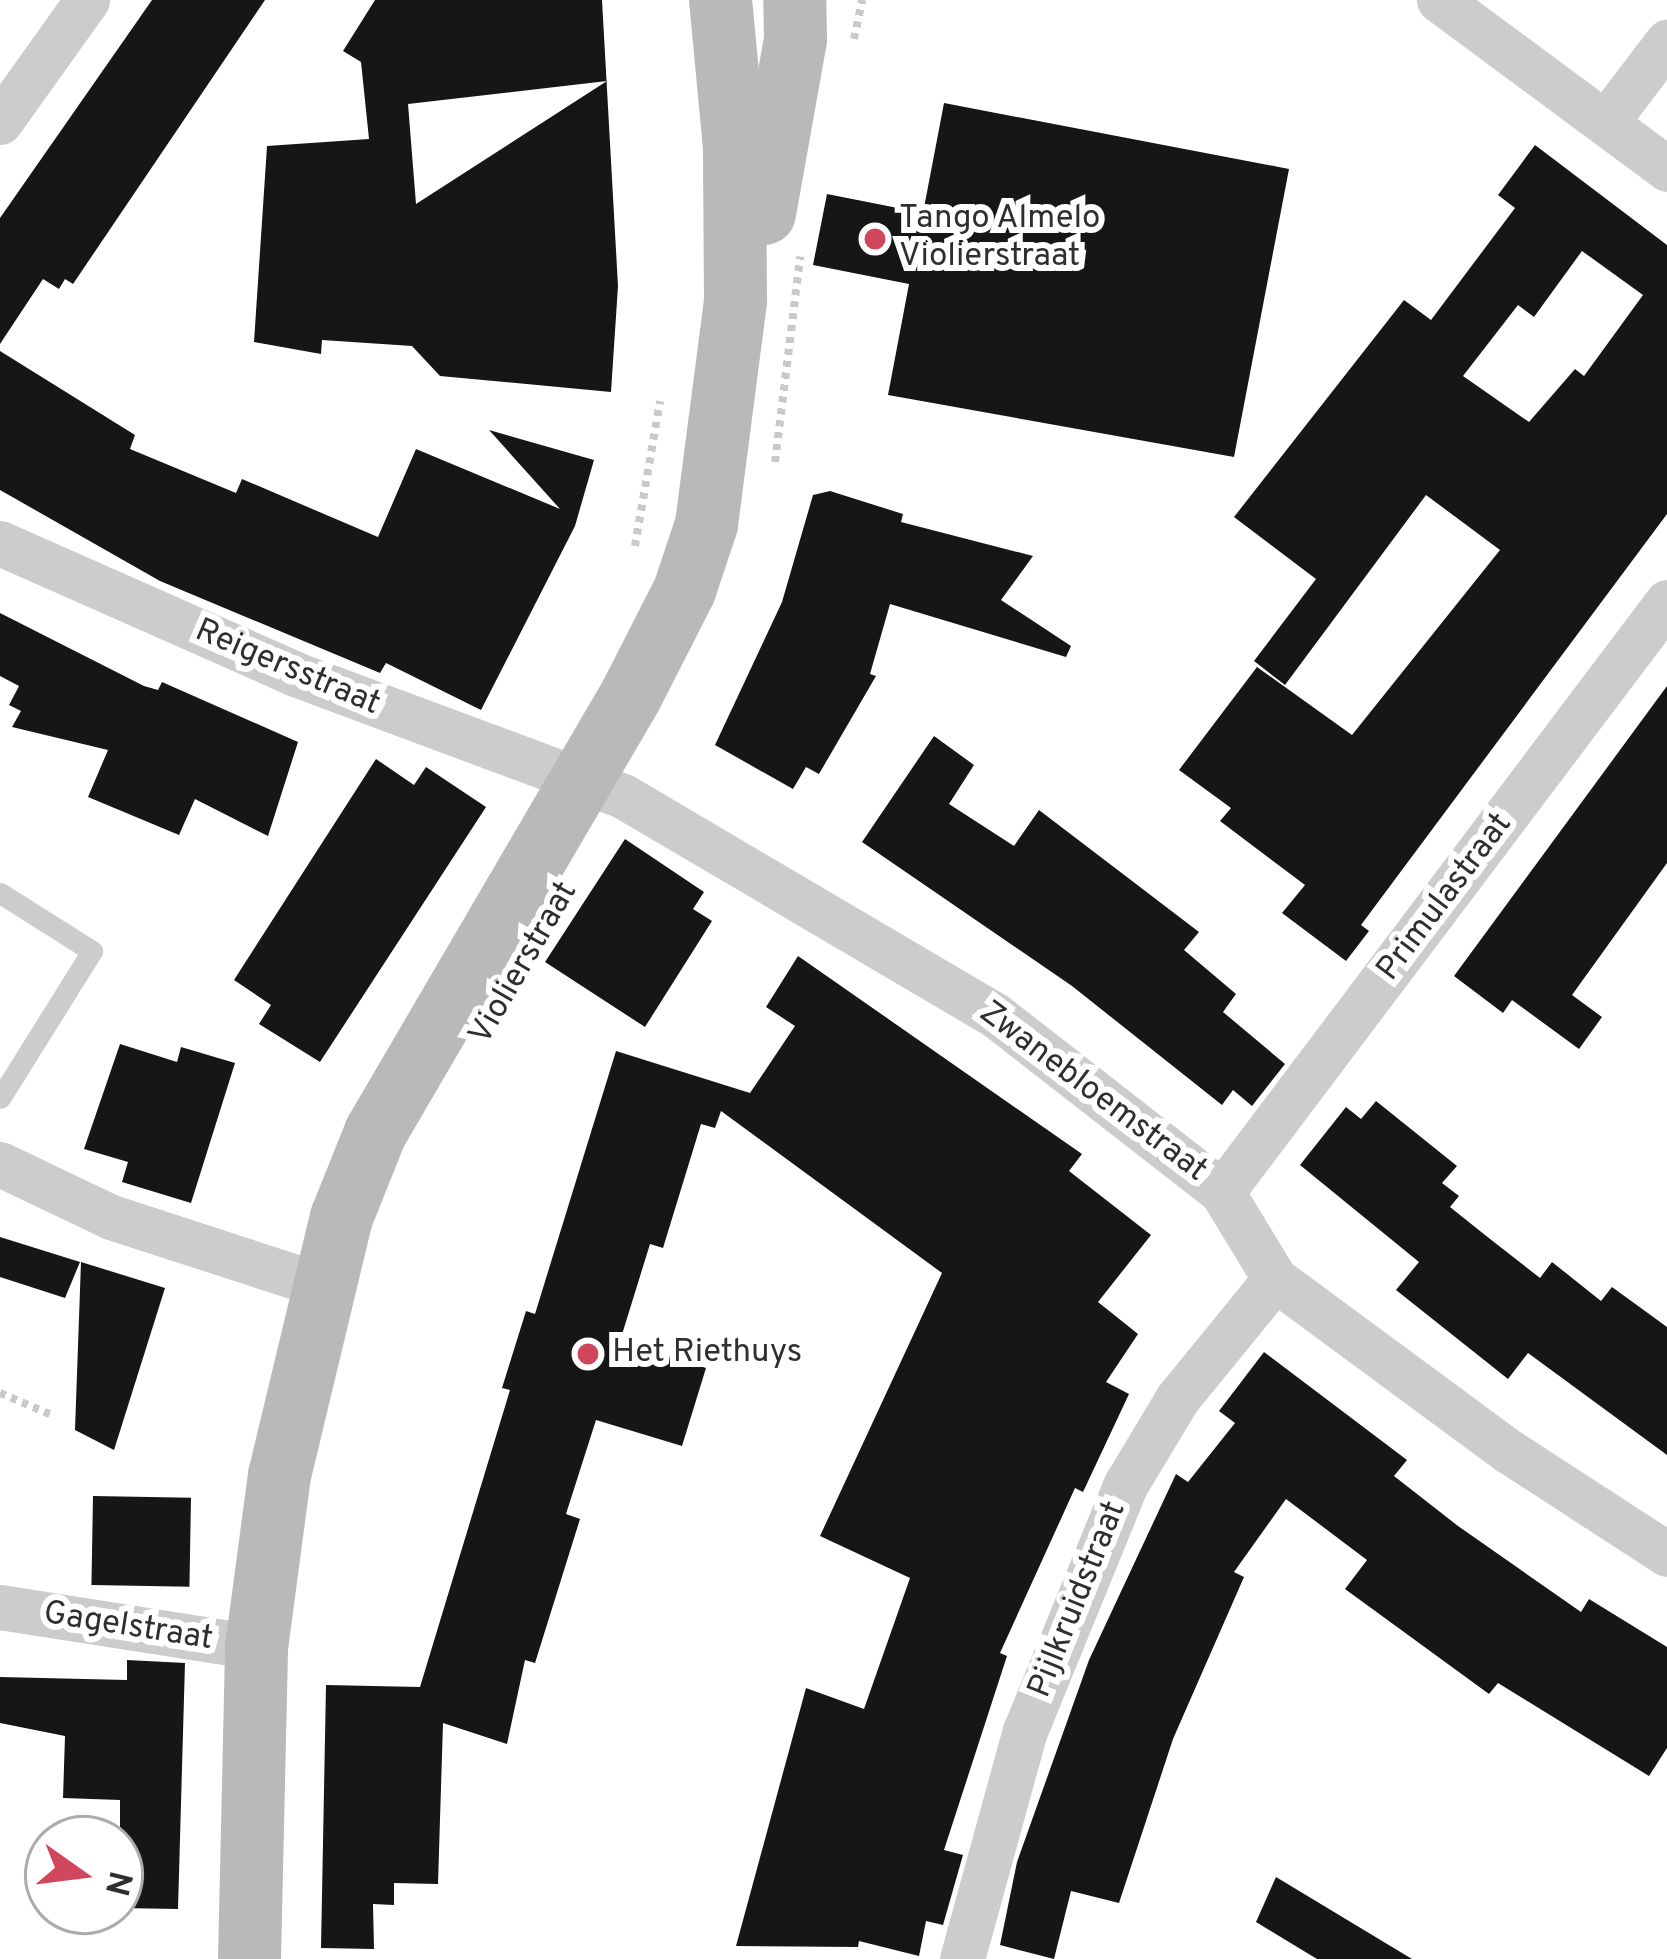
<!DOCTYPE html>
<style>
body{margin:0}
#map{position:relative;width:1667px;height:1959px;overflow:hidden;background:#fff;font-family:Overpass,sans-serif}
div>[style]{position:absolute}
.building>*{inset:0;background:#161616;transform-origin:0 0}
.path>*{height:8px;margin-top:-4px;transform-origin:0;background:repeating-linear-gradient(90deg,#c9c9c9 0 6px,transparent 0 12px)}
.lane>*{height:21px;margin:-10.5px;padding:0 10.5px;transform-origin:10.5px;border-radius:10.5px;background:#ccc}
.street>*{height:45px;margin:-22.5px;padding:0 22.5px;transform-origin:22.5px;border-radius:22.5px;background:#ccc}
.secondary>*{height:63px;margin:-31.5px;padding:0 31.5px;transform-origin:31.5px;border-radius:31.5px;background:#b9b9b9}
.dots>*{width:33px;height:33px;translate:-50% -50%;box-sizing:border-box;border:6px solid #fff;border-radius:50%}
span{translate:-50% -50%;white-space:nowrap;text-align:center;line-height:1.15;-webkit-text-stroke:12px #fff;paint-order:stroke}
.poi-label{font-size:33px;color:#2f2f2f}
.left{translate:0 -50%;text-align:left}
.street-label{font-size:33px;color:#2f2f2f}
.north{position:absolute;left:24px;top:1815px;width:120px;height:120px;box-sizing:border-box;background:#fff;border:3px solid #acacac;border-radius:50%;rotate:104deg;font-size:33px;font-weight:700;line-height:48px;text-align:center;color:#2f2f2f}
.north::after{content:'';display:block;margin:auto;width:42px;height:54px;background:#d0465c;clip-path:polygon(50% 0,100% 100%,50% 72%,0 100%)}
</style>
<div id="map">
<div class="building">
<i style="clip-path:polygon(152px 0,265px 0,73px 284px,65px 279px,59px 289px,43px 279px,0 344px,0 218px)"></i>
<i style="clip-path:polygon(evenodd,375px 0,602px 0,618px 286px,611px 392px,440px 376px,412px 346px,322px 340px,321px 354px,254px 342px,267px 146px,369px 139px,361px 62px,343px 51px,375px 0,607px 81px,416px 204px,408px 104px,607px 81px)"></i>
<i style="clip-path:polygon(944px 103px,1289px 169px,1234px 457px,888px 395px,909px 284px,813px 265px,827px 194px,923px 213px)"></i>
<i style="clip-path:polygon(evenodd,1535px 145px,1667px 245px,1667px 514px,1361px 925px,1369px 931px,1346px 961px,1282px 913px,1305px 885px,1220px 821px,1231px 808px,1179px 770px,1257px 667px,1352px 735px,1500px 550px,1426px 495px,1285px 685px,1254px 661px,1316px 579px,1234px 517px,1404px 300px,1431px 320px,1515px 208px,1498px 195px,1535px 145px,1582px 251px,1643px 295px,1584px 376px,1575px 369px,1529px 422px,1463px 376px,1518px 305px,1534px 317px,1582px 251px)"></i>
<i style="clip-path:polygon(0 351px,135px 435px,130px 449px,236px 493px,242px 479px,378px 537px,416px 449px,560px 509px,489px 430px,594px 460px,575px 526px,481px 710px,386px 663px,380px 673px,160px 581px,0 490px)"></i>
<i style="clip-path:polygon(830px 491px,903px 514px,901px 522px,1033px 556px,1001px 600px,1071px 646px,1066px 657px,890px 604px,870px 674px,876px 676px,819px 774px,806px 767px,793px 789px,715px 745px,782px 602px,813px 495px)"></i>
<i style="clip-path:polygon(0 613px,144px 686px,158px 690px,162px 682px,298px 742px,268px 836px,195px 799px,179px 835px,88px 797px,108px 750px,12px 727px,21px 711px,9px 705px,19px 686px,0 676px)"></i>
<i style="clip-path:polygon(1667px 686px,1667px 863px,1572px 995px,1602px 1017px,1579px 1049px,1512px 1000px,1503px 1013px,1454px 976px)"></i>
<i style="clip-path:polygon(934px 736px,974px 765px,949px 804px,1014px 846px,1039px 810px,1199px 932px,1184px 950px,1236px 994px,1223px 1012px,1285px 1064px,1252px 1106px,1233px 1090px,1222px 1105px,1072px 986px,862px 842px)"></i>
<i style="clip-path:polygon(376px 759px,414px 785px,426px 767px,486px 807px,320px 1062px,259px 1024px,271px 1005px,234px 980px)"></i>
<i style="clip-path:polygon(625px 839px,704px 892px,693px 909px,712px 921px,645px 1027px,545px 962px)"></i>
<i style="clip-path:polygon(798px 956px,1082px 1154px,1069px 1171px,1151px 1235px,1098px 1302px,1138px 1334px,1106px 1382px,1129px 1394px,1083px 1492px,1075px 1488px,1000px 1653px,1007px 1656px,944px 1850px,963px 1855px,943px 1925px,926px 1921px,919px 1956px,859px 1941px,858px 1947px,736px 1946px,806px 1688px,864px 1709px,910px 1578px,820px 1536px,942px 1273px,721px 1111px,715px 1128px,701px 1124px,663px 1248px,650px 1244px,620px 1341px,706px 1368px,682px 1446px,596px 1420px,566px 1514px,580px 1519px,535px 1663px,525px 1660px,507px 1744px,443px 1723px,438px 1884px,394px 1883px,394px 1905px,373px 1904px,374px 1949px,321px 1948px,326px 1685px,420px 1687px,510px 1390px,502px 1388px,526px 1311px,535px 1314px,616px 1051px,750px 1093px,795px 1026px,766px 1007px)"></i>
<i style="clip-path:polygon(120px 1044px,177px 1062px,181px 1047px,235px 1063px,191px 1203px,122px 1182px,128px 1162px,84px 1149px)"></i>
<i style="clip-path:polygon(1376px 1101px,1457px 1166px,1442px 1183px,1459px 1196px,1450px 1207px,1485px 1235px,1540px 1278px,1552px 1262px,1601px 1301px,1612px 1287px,1667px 1327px,1667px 1455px,1528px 1353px,1508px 1379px,1396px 1290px,1419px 1262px,1300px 1165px,1346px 1107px,1361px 1119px)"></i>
<i style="clip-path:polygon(0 1237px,80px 1262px,65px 1298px,0 1277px)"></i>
<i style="clip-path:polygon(81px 1262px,165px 1288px,114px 1450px,75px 1430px)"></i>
<i style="clip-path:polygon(1264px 1352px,1407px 1460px,1394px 1476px,1458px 1526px,1581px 1612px,1589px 1599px,1667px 1647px,1667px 1748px,1649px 1776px,1498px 1683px,1489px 1694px,1345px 1589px,1367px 1560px,1286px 1499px,1234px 1572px,1244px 1577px,1173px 1739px,1119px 1903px,1071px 1891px,1054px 1959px,1000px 1945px,1017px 1862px,1089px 1660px,1176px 1474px,1188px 1482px,1235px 1423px,1219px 1411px)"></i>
<i style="left:93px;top:1496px;width:98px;height:89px;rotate:1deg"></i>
<i style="clip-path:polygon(127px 1660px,185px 1663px,178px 1909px,120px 1908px,120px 1800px,63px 1798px,65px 1736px,0 1723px,0 1677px,127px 1680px)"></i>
<i style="clip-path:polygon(1276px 1877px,1412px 1959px,1317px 1959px,1256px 1922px)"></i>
</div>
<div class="path">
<i style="left:854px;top:39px;width:40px;rotate:-78deg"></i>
<i style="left:775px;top:462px;width:207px;rotate:-83deg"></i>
<i style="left:635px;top:546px;width:147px;rotate:-80.2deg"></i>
<i style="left:0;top:1393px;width:59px;rotate:23.1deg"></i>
</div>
<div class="lane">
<i style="left:0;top:893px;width:109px;rotate:32.2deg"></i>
<i style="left:92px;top:951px;width:173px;rotate:122deg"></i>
</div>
<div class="street">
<i style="left:1439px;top:0;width:284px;rotate:36.5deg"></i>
<i style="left:0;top:122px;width:150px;rotate:-54.5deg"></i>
<i style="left:1606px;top:122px;width:101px;rotate:-52.7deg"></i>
<i style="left:0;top:543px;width:323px;rotate:23.9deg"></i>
<i style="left:295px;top:674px;width:350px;rotate:20.4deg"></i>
<i style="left:623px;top:796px;width:432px;rotate:30.5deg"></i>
<i style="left:995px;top:1015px;width:288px;rotate:37.9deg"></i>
<i style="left:1222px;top:1192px;width:102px;rotate:58.7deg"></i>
<i style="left:1275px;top:1279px;width:292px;rotate:36.4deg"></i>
<i style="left:1510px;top:1452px;width:187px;rotate:33deg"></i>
<i style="left:0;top:1164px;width:123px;rotate:25.5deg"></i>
<i style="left:111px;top:1217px;width:223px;rotate:18deg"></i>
<i style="left:1222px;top:1192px;width:739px;rotate:-52.98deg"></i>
<i style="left:0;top:1607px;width:259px;rotate:8.9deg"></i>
<i style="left:962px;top:1959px;width:237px;rotate:-74.6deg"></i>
<i style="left:1025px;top:1731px;width:267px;rotate:-67.8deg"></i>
<i style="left:1126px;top:1484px;width:99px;rotate:-59deg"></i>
<i style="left:1177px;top:1399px;width:155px;rotate:-50.8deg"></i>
</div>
<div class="secondary">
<i style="left:764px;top:213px;width:177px;rotate:-79.9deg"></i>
<i style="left:795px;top:39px;width:39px;rotate:-91deg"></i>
<i style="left:249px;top:1959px;width:312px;rotate:-88.7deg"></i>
<i style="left:256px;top:1647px;width:174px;rotate:-82.4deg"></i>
<i style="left:279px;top:1475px;width:265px;rotate:-76.5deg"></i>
<i style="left:341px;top:1217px;width:92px;rotate:-68.2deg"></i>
<i style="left:375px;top:1132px;width:507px;rotate:-59.69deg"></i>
<i style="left:631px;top:694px;width:117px;rotate:-63deg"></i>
<i style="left:684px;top:590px;width:70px;rotate:-71.6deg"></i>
<i style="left:706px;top:524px;width:226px;rotate:-82.6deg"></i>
<i style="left:735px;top:300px;width:153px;rotate:-90.4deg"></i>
<i style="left:734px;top:147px;width:148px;rotate:-95.4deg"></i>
</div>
<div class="dots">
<i style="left:875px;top:239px;background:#d0465c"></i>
<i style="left:588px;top:1354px;background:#d0465c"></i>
</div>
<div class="poi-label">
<span class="left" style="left:899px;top:239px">Tango Almelo<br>Violierstraat</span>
<span class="left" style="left:612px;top:1354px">Het Riethuys</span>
</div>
<div class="street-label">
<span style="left:287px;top:669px;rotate:23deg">Reigersstraat</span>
<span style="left:1446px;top:898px;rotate:-53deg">Primulastraat</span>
<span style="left:525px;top:964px;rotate:-60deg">Violierstraat</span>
<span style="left:1092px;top:1093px;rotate:37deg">Zwanebloemstraat</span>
<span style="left:1079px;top:1600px;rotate:-68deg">Pijlkruidstraat</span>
<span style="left:128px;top:1628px;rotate:9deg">Gagelstraat</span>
</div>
<div class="north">N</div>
</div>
